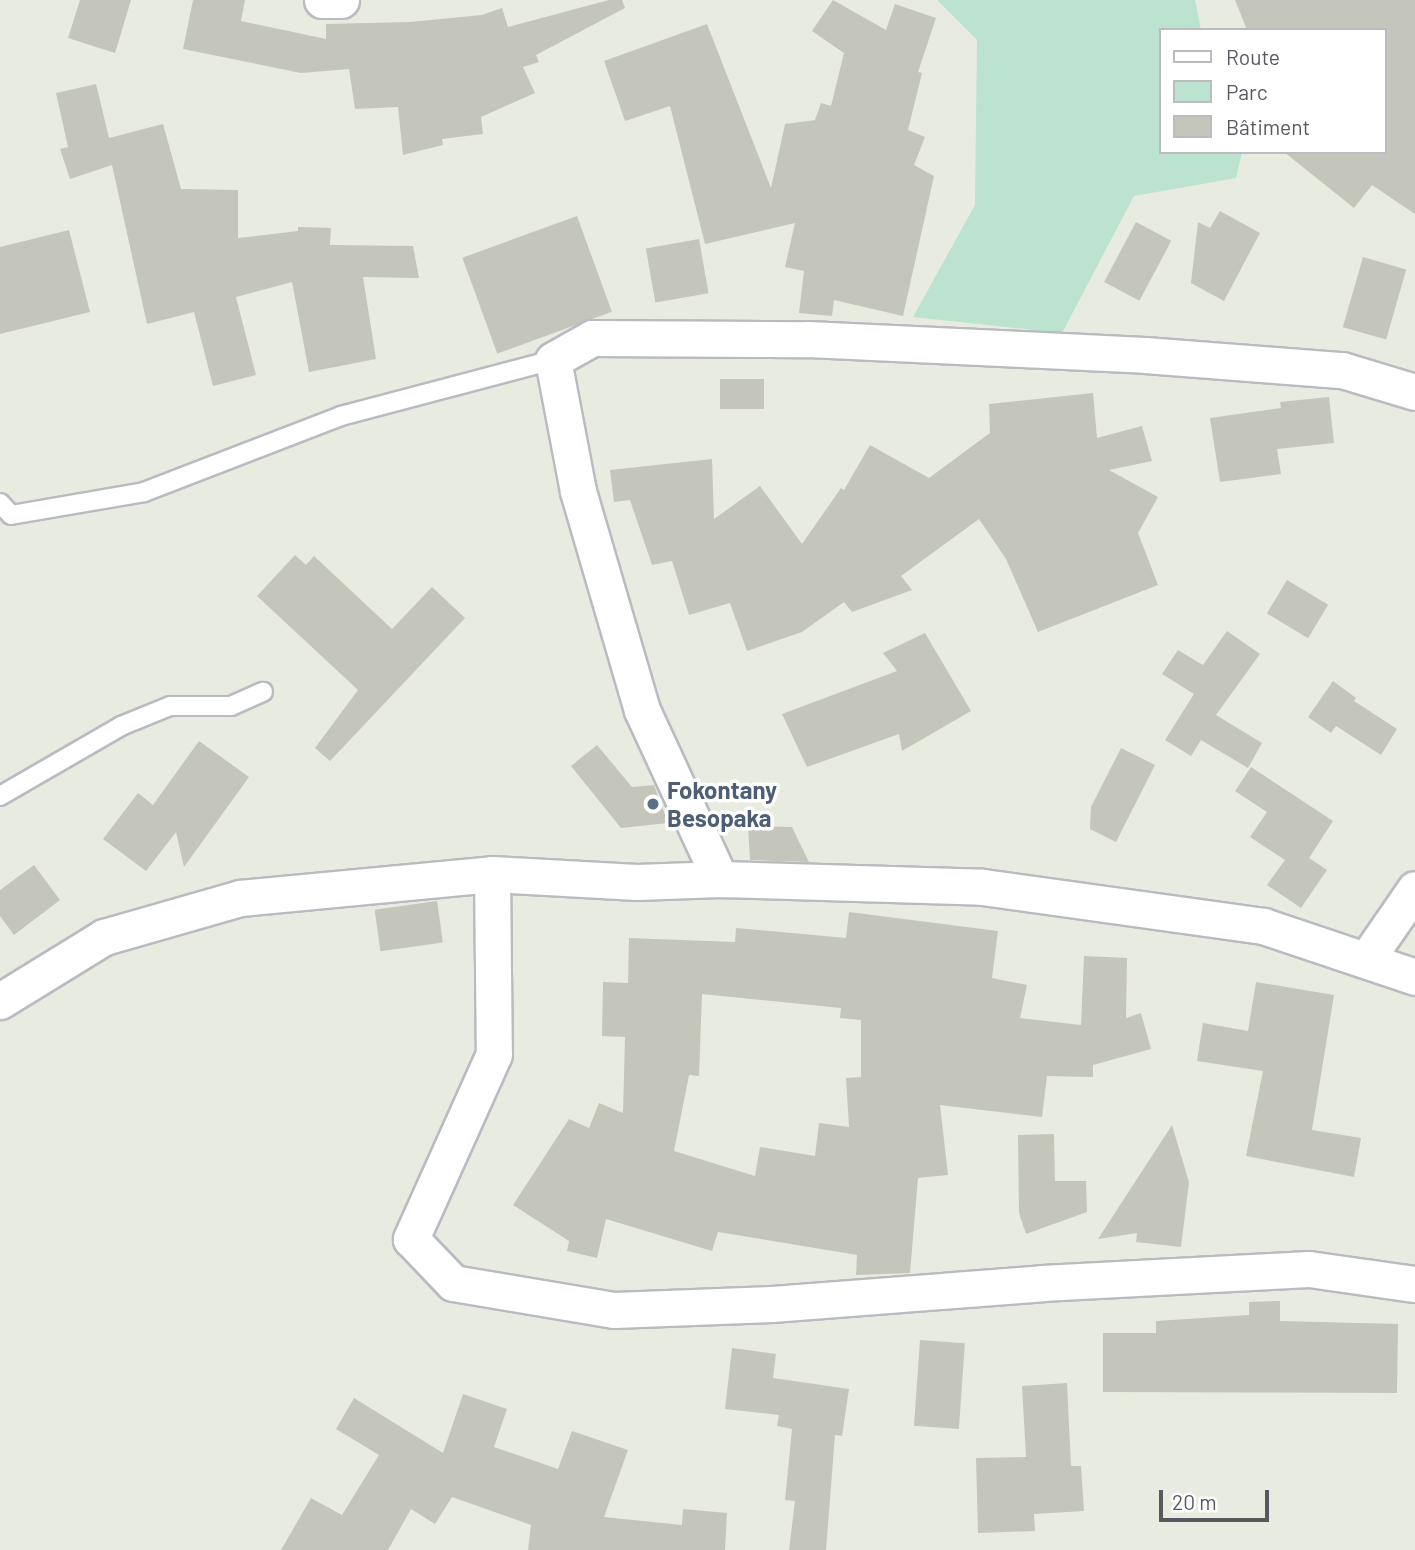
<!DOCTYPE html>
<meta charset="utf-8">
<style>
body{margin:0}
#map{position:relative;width:1415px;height:1550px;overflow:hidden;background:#e8ebdf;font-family:Barlow,sans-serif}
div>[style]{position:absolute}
.green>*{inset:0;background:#bbe3cf}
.building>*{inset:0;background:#c4c6bb;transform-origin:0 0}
.roads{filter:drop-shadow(2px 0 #babac1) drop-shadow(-2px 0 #babac1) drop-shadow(0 2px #babac1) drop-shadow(0 -2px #babac1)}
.lane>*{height:18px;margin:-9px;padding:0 9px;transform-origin:9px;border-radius:9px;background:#fff}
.street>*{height:35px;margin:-17.5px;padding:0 17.5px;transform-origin:17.5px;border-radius:17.5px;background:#fff}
.dots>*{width:19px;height:19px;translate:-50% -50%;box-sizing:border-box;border:4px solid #fff;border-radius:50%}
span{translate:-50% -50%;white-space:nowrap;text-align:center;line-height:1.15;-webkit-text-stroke:7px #fff;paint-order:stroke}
.service-label{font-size:24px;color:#4e5e75;font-weight:700}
.left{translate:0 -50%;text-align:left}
.legend{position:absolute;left:1159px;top:28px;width:228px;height:126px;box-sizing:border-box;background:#fff;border:2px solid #bcbcbf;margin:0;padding:9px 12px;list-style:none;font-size:21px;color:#585860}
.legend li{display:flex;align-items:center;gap:14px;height:35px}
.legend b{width:35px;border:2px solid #bcbcbf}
.scale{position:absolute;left:1159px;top:1490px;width:110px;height:32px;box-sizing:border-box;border:4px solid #585860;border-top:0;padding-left:9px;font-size:21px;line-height:24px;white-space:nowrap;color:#585860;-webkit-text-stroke:5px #fff;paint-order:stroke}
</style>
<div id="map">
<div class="green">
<i style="clip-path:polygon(937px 0,1195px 0,1201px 30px,1161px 30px,1161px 152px,1242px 152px,1236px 178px,1134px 196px,1062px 333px,913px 317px,975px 205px,977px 40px)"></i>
</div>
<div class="building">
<i style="clip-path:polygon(80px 0,131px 0,115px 53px,68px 38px)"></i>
<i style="clip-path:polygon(193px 0,245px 0,241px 21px,326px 39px,326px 24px,410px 22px,482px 15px,502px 8px,508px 27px,609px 0,622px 0,625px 8px,536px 55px,539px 62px,523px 67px,535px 93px,481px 117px,483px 134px,442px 139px,443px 145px,403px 155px,398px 107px,355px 109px,349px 69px,301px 73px,183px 49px)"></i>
<i style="clip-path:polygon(833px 0,886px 30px,895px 4px,936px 18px,918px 72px,922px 73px,908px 130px,925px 137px,914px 165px,934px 176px,903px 316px,834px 300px,832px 316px,799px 313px,804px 271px,785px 267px,795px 223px,705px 244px,670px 106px,625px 121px,604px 61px,707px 24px,771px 188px,785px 124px,815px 120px,821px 103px,831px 106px,844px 53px,812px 31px)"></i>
<i style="clip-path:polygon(1235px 0,1415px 0,1415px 214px,1372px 185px,1354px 208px,1284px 152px,1385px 152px,1385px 30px,1247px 30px)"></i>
<i style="clip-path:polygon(96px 84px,109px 138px,163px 124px,181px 189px,238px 190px,238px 238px,298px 231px,298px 227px,331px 228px,330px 245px,413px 246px,419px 278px,363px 277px,376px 359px,309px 372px,292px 282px,236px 297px,256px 375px,213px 386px,194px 312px,147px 324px,112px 165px,70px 179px,60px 149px,68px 147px,56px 93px)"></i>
<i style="clip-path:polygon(1220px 211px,1260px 233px,1224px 301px,1191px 283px,1198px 222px,1210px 228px)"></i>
<i style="left:577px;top:216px;width:102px;height:122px;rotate:70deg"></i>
<i style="left:1136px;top:222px;width:40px;height:68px;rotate:28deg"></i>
<i style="clip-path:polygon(69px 230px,90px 312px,0 334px,0 247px)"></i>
<i style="left:699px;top:239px;width:55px;height:54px;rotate:80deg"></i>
<i style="left:1363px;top:257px;width:45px;height:73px;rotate:16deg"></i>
<i style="left:720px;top:379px;width:44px;height:30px"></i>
<i style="clip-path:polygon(1093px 393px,1097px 438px,1142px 426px,1152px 461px,1109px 470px,1158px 497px,1138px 533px,1158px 585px,1038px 632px,1006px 559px,979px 519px,901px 576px,912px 590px,852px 612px,844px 602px,802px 632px,747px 651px,730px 603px,689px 615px,672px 561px,652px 565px,630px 500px,614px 502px,610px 470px,712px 459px,714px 519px,760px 486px,802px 544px,841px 488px,844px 490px,870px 445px,929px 478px,990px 433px,989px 404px)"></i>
<i style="clip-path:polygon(1329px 397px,1334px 443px,1277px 449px,1281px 474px,1220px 482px,1210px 418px,1281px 408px,1280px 402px)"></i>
<i style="clip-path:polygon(295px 555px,306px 565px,314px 556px,392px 629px,432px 587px,465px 618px,330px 761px,315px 748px,358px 690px,257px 596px)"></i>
<i style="left:1287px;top:580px;width:48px;height:39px;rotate:31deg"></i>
<i style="clip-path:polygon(1227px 631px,1260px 654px,1216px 715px,1262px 743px,1248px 768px,1201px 740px,1191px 756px,1165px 740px,1194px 694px,1162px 674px,1178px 650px,1203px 665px)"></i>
<i style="clip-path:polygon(925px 633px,971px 711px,902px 751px,899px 734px,807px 767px,782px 714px,897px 671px,883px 653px)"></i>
<i style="clip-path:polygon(1333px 681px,1356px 698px,1354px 701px,1397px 729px,1381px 755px,1336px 726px,1331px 733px,1308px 717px)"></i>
<i style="clip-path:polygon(199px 741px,249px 777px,184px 867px,176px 832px,146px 871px,103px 839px,138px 793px,153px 805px)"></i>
<i style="clip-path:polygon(597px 745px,632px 787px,654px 785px,668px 823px,621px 828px,571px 766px)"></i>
<i style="clip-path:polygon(1121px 748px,1155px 765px,1116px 842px,1090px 829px,1091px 807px)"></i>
<i style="clip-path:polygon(1251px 767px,1333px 821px,1309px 858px,1327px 870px,1301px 908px,1267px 885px,1285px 860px,1250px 837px,1267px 812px,1235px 791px)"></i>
<i style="clip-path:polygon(748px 826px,792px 827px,809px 862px,750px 860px)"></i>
<i style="clip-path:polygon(34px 865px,60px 900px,14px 935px,0 916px,0 890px)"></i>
<i style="left:437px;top:901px;width:42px;height:63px;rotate:82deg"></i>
<i style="clip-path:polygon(evenodd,849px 912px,998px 931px,992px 978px,1027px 985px,1020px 1018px,1081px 1025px,1084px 956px,1127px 958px,1126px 1018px,1141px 1013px,1151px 1049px,1093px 1065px,1093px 1077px,1047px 1076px,1042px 1117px,940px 1105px,948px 1175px,918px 1178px,910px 1273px,856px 1275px,857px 1255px,718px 1232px,712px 1251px,606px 1219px,597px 1258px,567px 1251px,569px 1241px,513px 1205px,569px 1119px,589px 1128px,599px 1103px,623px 1113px,625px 1037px,602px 1036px,603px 982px,628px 983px,629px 938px,735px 942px,736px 928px,846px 938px,849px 912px,702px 994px,841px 1008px,840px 1018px,861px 1020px,861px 1077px,846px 1078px,849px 1127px,819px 1123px,815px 1156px,760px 1147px,755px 1176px,674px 1151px,689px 1075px,699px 1076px,702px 994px)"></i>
<i style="clip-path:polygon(1256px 982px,1334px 995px,1312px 1130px,1361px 1138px,1354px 1177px,1246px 1156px,1263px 1071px,1197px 1061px,1203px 1023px,1248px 1031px)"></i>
<i style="clip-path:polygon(1172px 1125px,1189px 1182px,1181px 1247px,1136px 1242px,1137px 1233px,1098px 1239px)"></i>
<i style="clip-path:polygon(1054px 1134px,1055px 1181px,1086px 1181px,1087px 1212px,1026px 1234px,1019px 1213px,1018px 1135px)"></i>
<i style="clip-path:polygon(1280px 1301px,1280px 1321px,1398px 1324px,1397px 1393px,1103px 1392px,1103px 1333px,1156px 1333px,1156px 1321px,1249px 1315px,1249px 1302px)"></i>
<i style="left:920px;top:1340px;width:45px;height:86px;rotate:4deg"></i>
<i style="clip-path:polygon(732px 1348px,776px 1354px,773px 1378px,849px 1389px,842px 1436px,835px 1435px,826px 1550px,789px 1550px,795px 1501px,785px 1500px,792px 1429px,777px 1426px,779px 1415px,725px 1409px)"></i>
<i style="clip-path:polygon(1067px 1383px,1071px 1466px,1081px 1466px,1084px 1511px,1034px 1514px,1035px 1531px,978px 1533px,976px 1458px,1026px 1457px,1022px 1386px)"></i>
<i style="clip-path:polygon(463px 1394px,507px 1409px,494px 1447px,558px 1469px,572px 1431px,628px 1450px,604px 1517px,682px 1525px,683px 1509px,727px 1513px,725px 1550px,528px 1550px,531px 1525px,452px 1497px,435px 1524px,411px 1509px,388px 1550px,281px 1550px,311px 1498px,342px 1515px,379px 1455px,336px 1429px,354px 1398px,443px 1453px)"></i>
</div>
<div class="roads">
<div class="lane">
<i style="left:0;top:503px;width:16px;rotate:47deg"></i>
<i style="left:11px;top:515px;width:135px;rotate:-9.8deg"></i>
<i style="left:144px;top:492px;width:211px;rotate:-21.1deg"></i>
<i style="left:341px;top:416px;width:219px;rotate:-14.8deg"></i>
<i style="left:0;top:796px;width:140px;rotate:-30deg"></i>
<i style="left:121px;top:726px;width:53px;rotate:-22.2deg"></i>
<i style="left:170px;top:706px;width:61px"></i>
<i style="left:231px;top:706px;width:35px;rotate:-24deg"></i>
</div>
<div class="street">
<i style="left:322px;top:0;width:19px"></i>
<i style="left:492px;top:874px;width:180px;rotate:89.4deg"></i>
<i style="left:494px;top:1054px;width:203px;rotate:114.2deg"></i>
<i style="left:411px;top:1239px;width:61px;rotate:46.3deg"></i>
<i style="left:453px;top:1283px;width:163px;rotate:9.5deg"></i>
<i style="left:614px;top:1310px;width:158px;rotate:-2.2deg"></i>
<i style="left:772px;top:1304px;width:271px;rotate:-4.4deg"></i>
<i style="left:1042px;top:1283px;width:267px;rotate:-3deg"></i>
<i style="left:1309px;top:1269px;width:107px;rotate:8.1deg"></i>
<i style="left:720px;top:879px;width:186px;rotate:-114.8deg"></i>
<i style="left:642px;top:710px;width:228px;rotate:-106.3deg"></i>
<i style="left:578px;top:491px;width:133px;rotate:-100.8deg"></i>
<i style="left:553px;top:360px;width:45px;rotate:-29.4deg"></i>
<i style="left:592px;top:338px;width:216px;rotate:0.3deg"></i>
<i style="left:808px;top:339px;width:337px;rotate:2.7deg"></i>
<i style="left:1145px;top:355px;width:198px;rotate:4.4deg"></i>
<i style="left:1342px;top:370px;width:76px;rotate:16.8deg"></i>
<i style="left:1366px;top:960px;width:86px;rotate:-55.4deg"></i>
<i style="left:0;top:1001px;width:122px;rotate:-31.6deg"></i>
<i style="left:104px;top:937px;width:141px;rotate:-16deg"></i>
<i style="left:240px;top:898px;width:253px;rotate:-5.4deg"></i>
<i style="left:492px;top:874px;width:145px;rotate:3.2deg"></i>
<i style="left:637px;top:882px;width:83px;rotate:-2.1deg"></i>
<i style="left:720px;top:879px;width:263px;rotate:1.7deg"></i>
<i style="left:983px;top:887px;width:283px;rotate:7.9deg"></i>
<i style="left:1263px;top:926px;width:160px;rotate:18.5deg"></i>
</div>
</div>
<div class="dots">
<i style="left:653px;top:804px;background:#5c6f8a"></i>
</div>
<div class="service-label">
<span class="left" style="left:667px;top:804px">Fokontany<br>Besopaka</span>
</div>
<ul class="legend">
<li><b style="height:9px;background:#fff"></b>Route</li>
<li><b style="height:19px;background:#bbe3cf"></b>Parc</li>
<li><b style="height:19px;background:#c4c6bb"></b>Bâtiment</li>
</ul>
<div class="scale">20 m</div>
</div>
